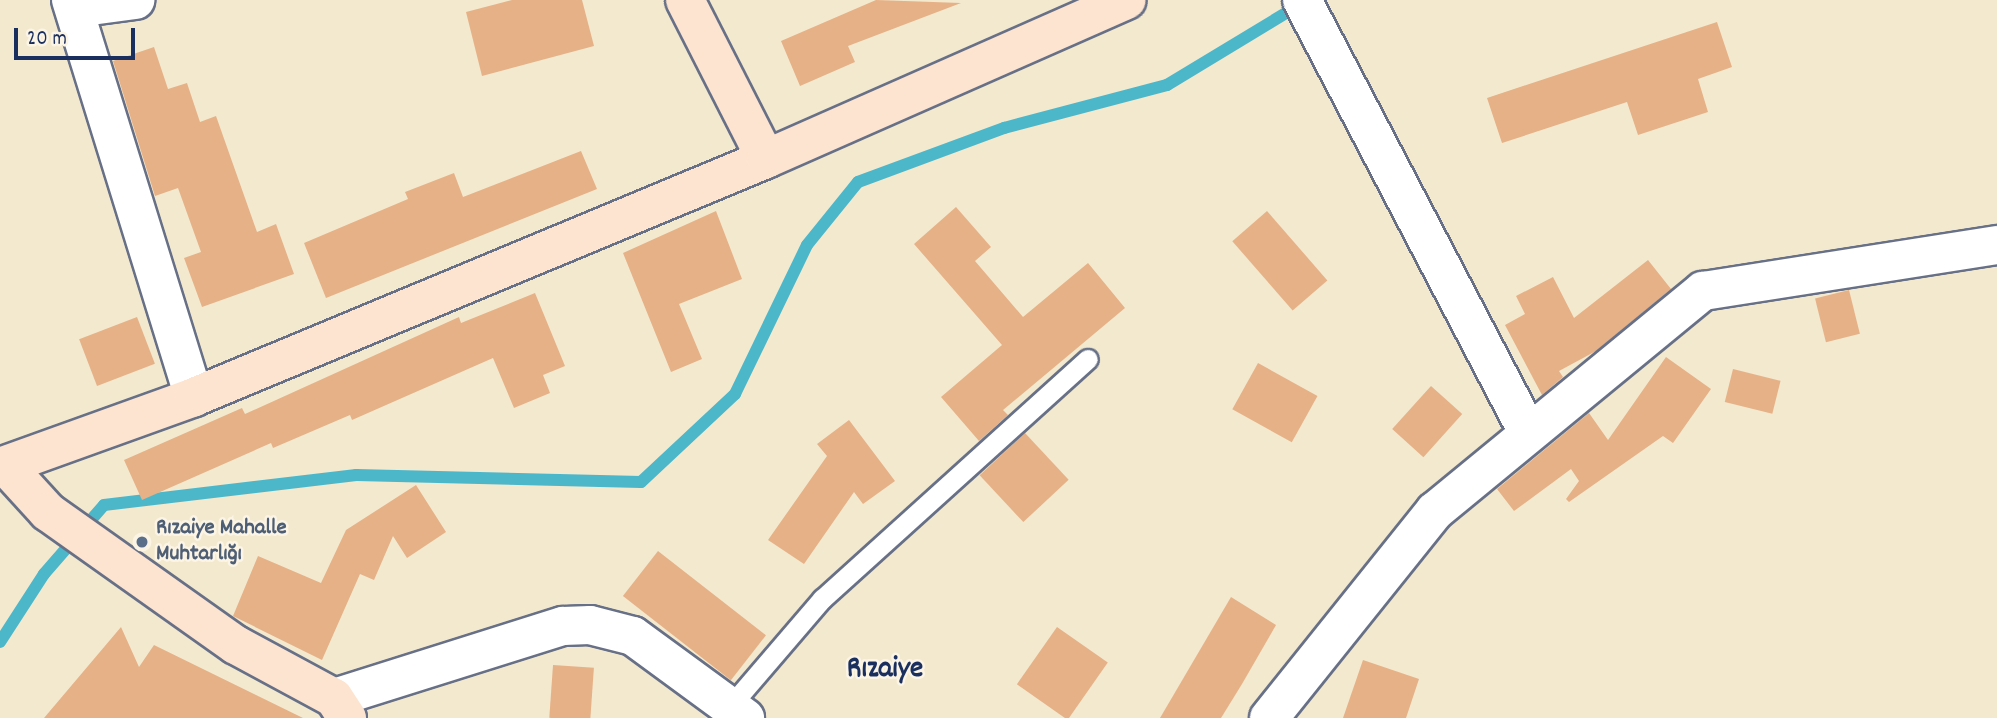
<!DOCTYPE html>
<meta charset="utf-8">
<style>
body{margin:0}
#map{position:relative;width:1997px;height:718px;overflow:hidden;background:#f3e9cf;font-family:Dekko,sans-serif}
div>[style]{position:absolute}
.stream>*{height:12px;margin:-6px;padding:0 6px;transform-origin:6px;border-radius:6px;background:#4db7ca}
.building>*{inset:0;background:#e6b187;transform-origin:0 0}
.roads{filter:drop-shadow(2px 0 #677086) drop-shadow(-2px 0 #677086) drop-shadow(0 2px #677086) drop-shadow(0 -2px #677086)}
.lane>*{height:19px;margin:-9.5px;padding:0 9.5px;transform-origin:9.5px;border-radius:9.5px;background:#fff}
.street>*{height:38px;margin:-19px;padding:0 19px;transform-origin:19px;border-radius:19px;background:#fff}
.secondary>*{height:38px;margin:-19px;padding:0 19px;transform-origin:19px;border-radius:19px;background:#fde4d0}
.dots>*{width:19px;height:19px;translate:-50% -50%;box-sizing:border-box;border:4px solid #fcf5e5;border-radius:50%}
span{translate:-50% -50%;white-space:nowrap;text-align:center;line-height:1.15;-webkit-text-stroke:5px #fcf5e5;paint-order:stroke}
.service-label{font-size:23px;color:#4e5e75;font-weight:700}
.left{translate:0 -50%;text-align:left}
.district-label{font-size:30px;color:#1b2f5e;font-weight:700}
.scale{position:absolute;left:14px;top:28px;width:121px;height:32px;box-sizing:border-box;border:4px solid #1b2f5e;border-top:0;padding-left:9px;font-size:21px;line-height:24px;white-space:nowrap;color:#1b2f5e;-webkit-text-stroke:5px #fcf5e5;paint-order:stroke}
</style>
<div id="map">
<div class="stream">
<i style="left:0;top:642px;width:81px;rotate:-57.1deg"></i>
<i style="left:44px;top:574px;width:91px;rotate:-49deg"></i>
<i style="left:104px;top:505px;width:254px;rotate:-6.8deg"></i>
<i style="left:356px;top:475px;width:285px;rotate:1.4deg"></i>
<i style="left:641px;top:482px;width:129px;rotate:-43.1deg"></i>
<i style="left:735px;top:394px;width:165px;rotate:-64.2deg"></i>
<i style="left:807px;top:245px;width:81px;rotate:-51deg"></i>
<i style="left:858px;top:182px;width:156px;rotate:-20.3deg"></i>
<i style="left:1004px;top:128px;width:169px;rotate:-14.8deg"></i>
<i style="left:1167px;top:85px;width:157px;rotate:-31.2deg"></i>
</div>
<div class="building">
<i style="clip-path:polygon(512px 0,582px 0,594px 46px,482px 76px,466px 12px)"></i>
<i style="clip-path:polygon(876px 0,961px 3px,848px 46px,855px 62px,800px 86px,781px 41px)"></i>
<i style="clip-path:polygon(1717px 22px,1732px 67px,1698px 79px,1708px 112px,1638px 135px,1627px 102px,1502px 143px,1487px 98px)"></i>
<i style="clip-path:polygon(154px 47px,168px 89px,187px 83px,200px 122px,216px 116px,257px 232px,276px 224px,294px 274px,202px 307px,184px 258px,201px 252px,178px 188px,155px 196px,113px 61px)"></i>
<i style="clip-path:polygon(581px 151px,597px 189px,326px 298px,304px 243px,408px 199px,405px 192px,454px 173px,463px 197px)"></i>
<i style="clip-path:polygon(956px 207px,991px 247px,975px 261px,1023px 317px,1088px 263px,1125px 308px,1003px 410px,1008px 415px,979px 441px,941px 397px,1002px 345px,914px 244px)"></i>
<i style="clip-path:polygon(716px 211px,742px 279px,679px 304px,702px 359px,671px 372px,623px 253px)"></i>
<i style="left:1267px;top:211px;width:92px;height:46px;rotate:49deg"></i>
<i style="clip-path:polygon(1648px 260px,1671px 289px,1596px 351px,1559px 371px,1563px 377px,1542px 395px,1505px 325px,1525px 314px,1516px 296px,1553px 277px,1574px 318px)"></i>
<i style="left:1849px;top:290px;width:45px;height:35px;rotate:76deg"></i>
<i style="clip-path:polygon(535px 293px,565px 366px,543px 375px,550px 393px,514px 408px,493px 358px,352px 420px,350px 415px,273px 448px,271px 443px,142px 500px,124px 460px,242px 408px,245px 414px,459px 317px,461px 323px)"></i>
<i style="left:137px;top:317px;width:50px;height:62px;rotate:69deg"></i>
<i style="clip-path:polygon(1666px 357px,1711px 389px,1673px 443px,1663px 436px,1569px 502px,1566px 499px,1579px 481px,1571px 469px,1514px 511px,1497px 489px,1589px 413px,1608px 440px)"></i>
<i style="left:1258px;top:363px;width:68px;height:53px;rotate:29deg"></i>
<i style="left:1733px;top:369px;width:49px;height:34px;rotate:14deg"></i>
<i style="left:1431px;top:386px;width:42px;height:58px;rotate:42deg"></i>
<i style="clip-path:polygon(849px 420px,895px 481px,863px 504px,854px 492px,804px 564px,768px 540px,827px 456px,817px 444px)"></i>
<i style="left:1025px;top:433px;width:64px;height:62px;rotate:47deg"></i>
<i style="clip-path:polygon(416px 485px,446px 532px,407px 558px,393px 536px,374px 580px,360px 574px,322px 660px,233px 616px,258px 556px,321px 583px,346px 530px)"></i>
<i style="left:658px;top:551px;width:137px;height:57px;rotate:38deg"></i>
<i style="clip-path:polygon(1231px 597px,1276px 625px,1242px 684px,1221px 718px,1160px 718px)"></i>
<i style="clip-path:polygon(121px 627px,139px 667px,154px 645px,303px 718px,44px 718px)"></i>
<i style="left:1057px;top:627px;width:62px;height:70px;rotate:35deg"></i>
<i style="clip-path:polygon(1363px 660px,1419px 679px,1406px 718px,1343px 718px)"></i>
<i style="left:553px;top:665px;width:41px;height:53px;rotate:4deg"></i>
</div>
<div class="roads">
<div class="lane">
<i style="left:731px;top:705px;width:140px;rotate:-49.4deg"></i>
<i style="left:822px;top:599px;width:358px;rotate:-42.1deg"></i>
</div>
<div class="street">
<i style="left:71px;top:0;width:416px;rotate:72.8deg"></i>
<i style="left:1302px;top:0;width:486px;rotate:62.4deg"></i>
<i style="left:76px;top:8px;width:60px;rotate:-7.7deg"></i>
<i style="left:334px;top:698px;width:240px;rotate:-17.5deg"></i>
<i style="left:563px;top:626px;width:27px;rotate:-2deg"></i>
<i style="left:590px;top:625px;width:44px;rotate:14.3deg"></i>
<i style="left:633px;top:636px;width:139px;rotate:36.2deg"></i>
<i style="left:1269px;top:718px;width:265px;rotate:-51.3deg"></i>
<i style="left:1435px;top:511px;width:347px;rotate:-39.4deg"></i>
<i style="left:1703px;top:291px;width:298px;rotate:-8.9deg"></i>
</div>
<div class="secondary">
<i style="left:685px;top:0;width:178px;rotate:63deg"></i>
<i style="left:6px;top:466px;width:62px;rotate:47.6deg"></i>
<i style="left:48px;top:512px;width:230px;rotate:35.3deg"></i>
<i style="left:236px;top:645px;width:111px;rotate:28.4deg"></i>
<i style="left:334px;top:698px;width:24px;rotate:57deg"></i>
<i style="left:0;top:467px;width:206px;rotate:-19.8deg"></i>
<i style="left:194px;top:397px;width:620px;rotate:-22.59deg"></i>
<i style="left:766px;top:159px;width:394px;rotate:-23.8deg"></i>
</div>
</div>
<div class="dots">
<i style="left:142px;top:542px;background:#5c6f8a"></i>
</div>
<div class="service-label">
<span class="left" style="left:156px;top:542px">Rızaiye Mahalle<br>Muhtarlığı</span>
</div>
<div class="district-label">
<span style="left:885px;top:671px">Rızaiye</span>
</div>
<div class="scale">20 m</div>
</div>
